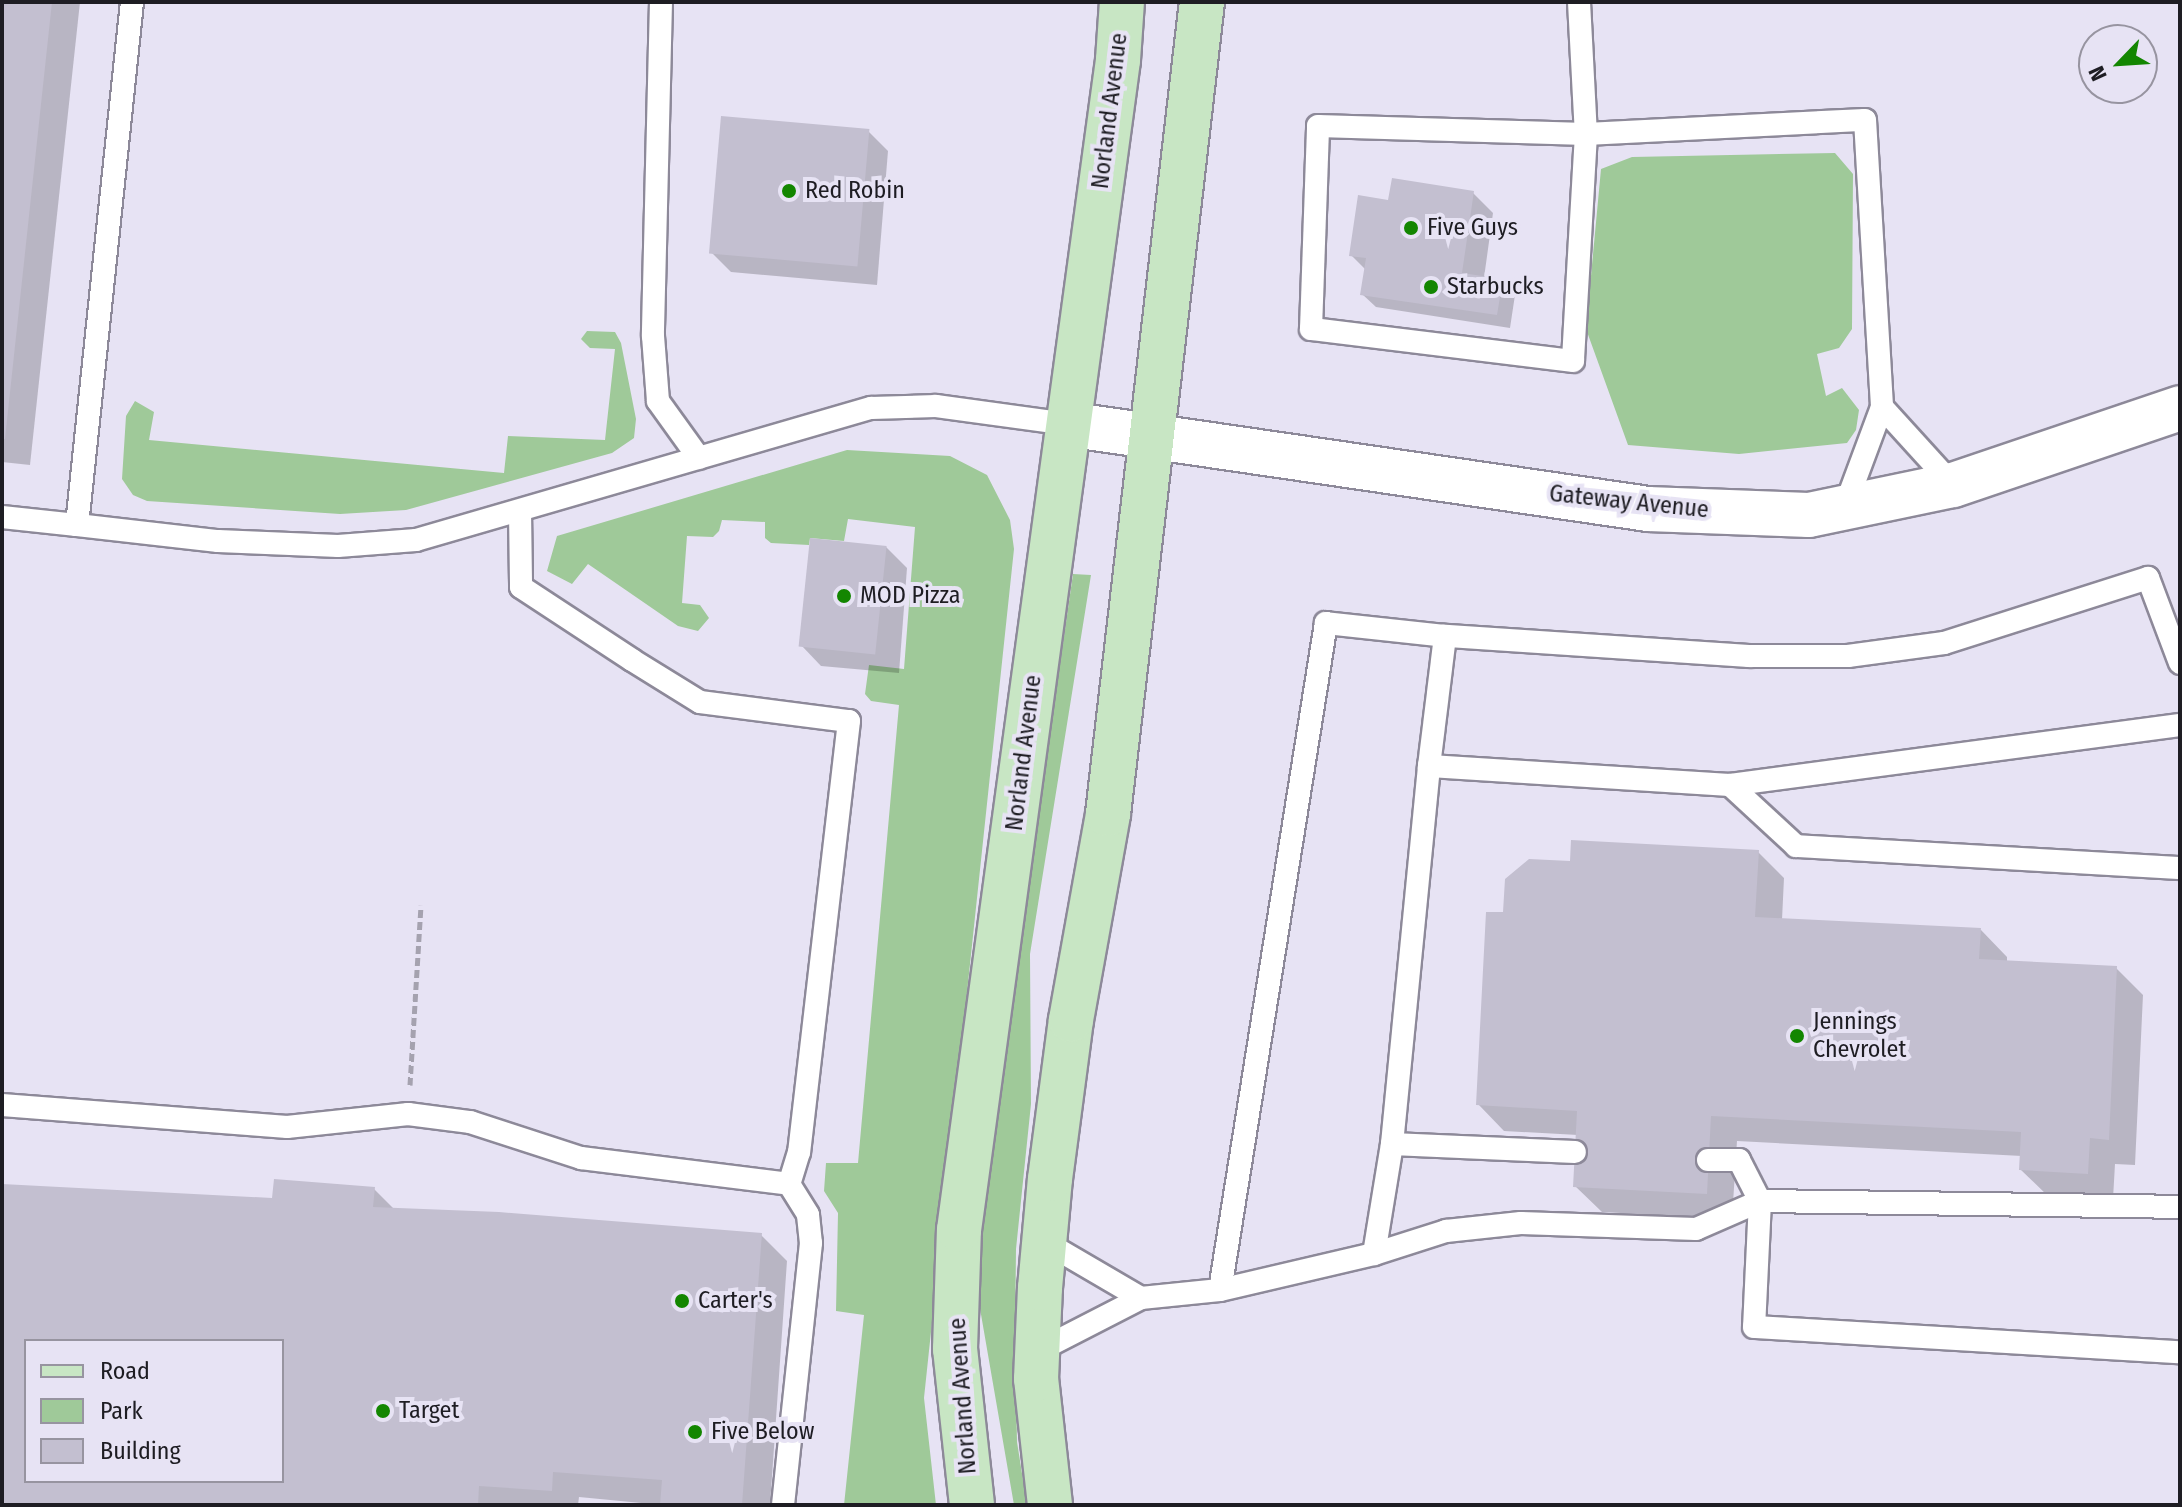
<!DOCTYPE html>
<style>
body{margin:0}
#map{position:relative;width:2182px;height:1507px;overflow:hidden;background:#e7e3f4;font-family:"Fira Sans Condensed",sans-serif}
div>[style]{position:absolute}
.green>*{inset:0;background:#9fc999}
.shadow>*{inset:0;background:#0003}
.building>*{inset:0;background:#c3bfd0;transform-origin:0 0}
.path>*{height:5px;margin-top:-2.5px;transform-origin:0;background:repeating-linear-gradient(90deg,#a5a2af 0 8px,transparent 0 12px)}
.roads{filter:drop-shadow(2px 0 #8d8999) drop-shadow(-2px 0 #8d8999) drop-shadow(0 2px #8d8999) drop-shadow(0 -2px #8d8999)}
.service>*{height:22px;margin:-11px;padding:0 11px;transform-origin:11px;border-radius:11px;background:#fff}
.tertiary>*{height:44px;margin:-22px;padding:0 22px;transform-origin:22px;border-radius:22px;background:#fff}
.secondary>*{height:44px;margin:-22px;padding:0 22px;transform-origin:22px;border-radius:22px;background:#c8e6c4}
.dots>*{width:22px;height:22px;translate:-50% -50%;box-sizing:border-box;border:4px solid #e7e3f4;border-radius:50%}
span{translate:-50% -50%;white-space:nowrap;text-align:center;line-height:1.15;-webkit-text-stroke:8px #e7e3f4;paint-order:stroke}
.street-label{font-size:24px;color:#1e1d23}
.poi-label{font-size:24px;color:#1e1d23}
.left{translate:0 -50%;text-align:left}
.frame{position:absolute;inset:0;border:4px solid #1e1d23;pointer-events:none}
.legend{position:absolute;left:24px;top:1339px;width:260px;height:144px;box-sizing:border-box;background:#e7e3f4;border:2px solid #9794a0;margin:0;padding:10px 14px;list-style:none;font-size:24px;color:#1e1d23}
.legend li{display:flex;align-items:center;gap:16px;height:40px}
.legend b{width:40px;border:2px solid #9794a0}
.north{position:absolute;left:2078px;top:24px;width:80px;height:80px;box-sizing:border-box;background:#e7e3f4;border:2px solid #9794a0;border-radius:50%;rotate:245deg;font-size:22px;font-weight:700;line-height:32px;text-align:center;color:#1e1d23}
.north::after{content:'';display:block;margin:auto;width:28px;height:36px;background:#138601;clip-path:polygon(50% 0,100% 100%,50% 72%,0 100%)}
</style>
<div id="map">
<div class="green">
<i style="clip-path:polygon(1835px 153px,1853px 174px,1852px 329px,1839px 348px,1817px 354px,1826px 396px,1842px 388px,1859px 410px,1856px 430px,1847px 443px,1739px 454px,1628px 445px,1586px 329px,1601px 169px,1632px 157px)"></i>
<i style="clip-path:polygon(587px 331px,615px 332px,621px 343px,636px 419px,634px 438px,612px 453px,406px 510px,340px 514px,147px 501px,133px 495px,122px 479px,126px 416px,135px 401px,154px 412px,149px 440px,504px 473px,508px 436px,605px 440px,615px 349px,590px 348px,581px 339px)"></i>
<i style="clip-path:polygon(847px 450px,950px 456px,987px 475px,1010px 520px,1014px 549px,924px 1398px,936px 1505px,844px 1505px,864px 1315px,836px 1311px,838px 1213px,824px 1191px,826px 1163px,858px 1163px,899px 705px,871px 701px,865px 694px,869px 665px,904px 669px,915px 527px,848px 519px,844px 541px,810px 538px,809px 545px,771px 543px,765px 538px,765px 522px,722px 520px,719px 531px,713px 537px,687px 536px,682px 603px,700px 605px,709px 618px,698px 631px,678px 626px,588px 564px,572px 584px,547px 571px,557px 536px)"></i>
<i style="clip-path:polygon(1073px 574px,1091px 575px,1030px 954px,1031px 1104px,1016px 1249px,1015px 1338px,1017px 1442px,1027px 1505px,1014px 1505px,978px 1297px,985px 1184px)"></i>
</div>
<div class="shadow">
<i style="clip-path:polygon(2px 2px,80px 2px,30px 465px,2px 462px)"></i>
<i style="clip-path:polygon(868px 131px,888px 151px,877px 285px,731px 272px,711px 252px)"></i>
<i style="clip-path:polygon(1473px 193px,1493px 213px,1484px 278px,1502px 281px,1515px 295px,1510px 328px,1376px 307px,1362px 294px,1366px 270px,1351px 255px,1390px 202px)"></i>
<i style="clip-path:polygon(886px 547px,907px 568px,899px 673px,821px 666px,801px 645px)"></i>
<i style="clip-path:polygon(1758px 852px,1784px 878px,1782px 920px,1981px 930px,2007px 957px,2007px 962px,2116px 968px,2143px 995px,2135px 1165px,2115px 1164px,2113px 1199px,2048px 1196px,2021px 1170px,2022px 1156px,1737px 1141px,1732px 1219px,1602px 1212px,1575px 1186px,1578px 1135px,1504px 1131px,1478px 1104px,1505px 914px,1572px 864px)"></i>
<i style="clip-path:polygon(evenodd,2px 1186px,274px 1200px,374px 1189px,395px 1210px,761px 1235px,787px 1261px,770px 1505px,662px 1505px,579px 1497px,578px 1505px,2px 1505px,2px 1186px,26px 1341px,282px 1341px,282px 1481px,26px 1481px,26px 1341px)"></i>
</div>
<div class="building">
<i style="clip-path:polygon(2px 2px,52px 2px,5px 439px,2px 439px)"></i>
<i style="left:721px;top:116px;width:149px;height:138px;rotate:5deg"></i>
<i style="clip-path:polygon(1392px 178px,1474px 191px,1462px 273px,1503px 279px,1497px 315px,1360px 295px,1366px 258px,1349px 256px,1358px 195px,1388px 200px)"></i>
<i style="left:810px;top:538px;width:77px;height:109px;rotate:6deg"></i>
<i style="clip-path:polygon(1571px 840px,1759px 850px,1755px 917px,1981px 928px,1979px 959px,2117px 966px,2109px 1140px,2090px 1138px,2088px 1174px,2019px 1170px,2021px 1132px,1711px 1116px,1707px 1194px,1573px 1187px,1577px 1111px,1476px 1105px,1486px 912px,1503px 912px,1505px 879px,1529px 859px,1570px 861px)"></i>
<i style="clip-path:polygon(evenodd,274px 1179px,375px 1187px,373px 1207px,499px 1212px,762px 1233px,742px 1505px,660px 1505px,662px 1480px,553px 1472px,552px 1491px,479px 1486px,478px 1505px,2px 1505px,2px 1184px,272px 1198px,274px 1179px,26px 1341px,282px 1341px,282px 1481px,26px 1481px,26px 1341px)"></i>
</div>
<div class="path">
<i style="left:410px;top:1085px;width:180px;rotate:-86.5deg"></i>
</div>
<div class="roads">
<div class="service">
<i style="left:132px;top:2px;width:526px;rotate:96deg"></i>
<i style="left:77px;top:525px;width:142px;rotate:6.5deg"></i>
<i style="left:218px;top:541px;width:120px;rotate:2.4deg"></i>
<i style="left:338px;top:546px;width:78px;rotate:-4.4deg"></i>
<i style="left:416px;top:540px;width:474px;rotate:-16.2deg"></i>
<i style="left:871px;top:408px;width:65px;rotate:-1.8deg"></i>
<i style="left:936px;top:406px;width:132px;rotate:7.8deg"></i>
<i style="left:661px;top:2px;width:334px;rotate:91.4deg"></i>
<i style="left:653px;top:336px;width:65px;rotate:85.6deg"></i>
<i style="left:658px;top:401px;width:70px;rotate:54.3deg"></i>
<i style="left:1579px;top:2px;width:132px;rotate:87deg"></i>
<i style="left:1586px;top:134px;width:227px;rotate:93.3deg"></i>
<i style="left:1573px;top:361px;width:264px;rotate:-173deg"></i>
<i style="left:1311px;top:329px;width:203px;rotate:-88deg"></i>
<i style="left:1318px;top:126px;width:268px;rotate:1.7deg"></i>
<i style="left:1586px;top:134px;width:279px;rotate:-2.9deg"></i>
<i style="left:1865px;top:120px;width:288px;rotate:86.6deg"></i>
<i style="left:1882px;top:407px;width:109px;rotate:110.4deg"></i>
<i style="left:1882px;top:407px;width:105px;rotate:47.7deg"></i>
<i style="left:520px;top:511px;width:76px;rotate:89.2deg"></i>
<i style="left:521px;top:587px;width:133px;rotate:33.3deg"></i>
<i style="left:632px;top:660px;width:80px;rotate:31.7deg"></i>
<i style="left:700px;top:702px;width:150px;rotate:7.3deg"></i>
<i style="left:849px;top:721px;width:434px;rotate:96.6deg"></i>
<i style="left:799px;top:1152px;width:34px;rotate:107deg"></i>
<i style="left:2px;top:517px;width:75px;rotate:6.1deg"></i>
<i style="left:1445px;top:636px;width:120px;rotate:-173.8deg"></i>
<i style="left:1326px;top:623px;width:675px;rotate:99.03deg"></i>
<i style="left:1220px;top:1290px;width:158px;rotate:-13.2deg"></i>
<i style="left:1374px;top:1254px;width:76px;rotate:-17.7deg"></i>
<i style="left:1446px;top:1231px;width:75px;rotate:-6.1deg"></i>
<i style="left:1521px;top:1223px;width:175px;rotate:2deg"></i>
<i style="left:1696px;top:1229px;width:70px;rotate:-23.6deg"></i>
<i style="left:1760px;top:1201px;width:420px;rotate:0.8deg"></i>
<i style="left:2180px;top:663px;width:91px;rotate:-110.6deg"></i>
<i style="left:2148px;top:578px;width:214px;rotate:162.3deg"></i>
<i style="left:1944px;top:643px;width:97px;rotate:172.3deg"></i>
<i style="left:1848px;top:656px;width:99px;rotate:180deg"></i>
<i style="left:1749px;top:656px;width:305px;rotate:-176.2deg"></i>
<i style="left:1445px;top:636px;width:131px;rotate:97deg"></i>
<i style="left:1429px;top:766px;width:302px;rotate:3.6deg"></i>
<i style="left:1730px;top:785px;width:454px;rotate:-7.6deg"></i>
<i style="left:1730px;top:785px;width:90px;rotate:42.7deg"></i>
<i style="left:1796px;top:846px;width:385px;rotate:3.3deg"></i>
<i style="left:2px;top:1105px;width:286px;rotate:4.4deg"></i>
<i style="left:287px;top:1127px;width:122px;rotate:-6.1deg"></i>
<i style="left:408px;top:1114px;width:63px;rotate:7.4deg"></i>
<i style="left:470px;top:1122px;width:117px;rotate:18deg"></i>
<i style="left:581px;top:1158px;width:210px;rotate:7.1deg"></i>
<i style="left:789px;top:1184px;width:36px;rotate:58deg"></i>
<i style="left:808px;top:1215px;width:28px;rotate:84deg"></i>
<i style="left:811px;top:1243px;width:263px;rotate:96.1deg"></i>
<i style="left:1392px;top:1144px;width:183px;rotate:2.5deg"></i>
<i style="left:1708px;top:1160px;width:31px"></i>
<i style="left:1739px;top:1160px;width:46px;rotate:62.9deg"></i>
<i style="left:1760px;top:1201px;width:126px;rotate:92.7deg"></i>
<i style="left:1754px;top:1327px;width:427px;rotate:3.4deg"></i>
<i style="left:1045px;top:1242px;width:111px;rotate:30.3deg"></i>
<i style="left:1374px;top:1254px;width:111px;rotate:-80.7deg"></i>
<i style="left:1392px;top:1144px;width:380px;rotate:-84.4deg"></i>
<i style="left:1038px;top:1351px;width:116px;rotate:-27.2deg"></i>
<i style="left:1141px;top:1298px;width:79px;rotate:-5.8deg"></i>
</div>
<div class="tertiary">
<i style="left:1067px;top:424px;width:587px;rotate:8.32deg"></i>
<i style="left:1648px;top:509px;width:161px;rotate:2.1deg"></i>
<i style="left:1809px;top:515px;width:147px;rotate:-11.8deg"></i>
<i style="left:1953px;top:485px;width:240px;rotate:-18.7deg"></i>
</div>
<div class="secondary">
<i style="left:972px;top:1505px;width:157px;rotate:-96.2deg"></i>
<i style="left:955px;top:1349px;width:119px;rotate:-88.1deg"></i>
<i style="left:959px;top:1230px;width:1181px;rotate:-82.26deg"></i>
<i style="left:1118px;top:60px;width:58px;rotate:-86.1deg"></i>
<i style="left:1050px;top:1505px;width:127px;rotate:-96.3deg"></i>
<i style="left:1036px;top:1379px;width:91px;rotate:-87.5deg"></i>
<i style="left:1040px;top:1288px;width:109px;rotate:-84.8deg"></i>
<i style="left:1050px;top:1179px;width:160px;rotate:-82.5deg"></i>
<i style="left:1071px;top:1020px;width:209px;rotate:-79.8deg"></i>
<i style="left:1108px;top:814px;width:817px;rotate:-83.4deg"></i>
</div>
</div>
<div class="dots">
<i style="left:789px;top:191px;background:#138601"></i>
<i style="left:1411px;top:228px;background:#138601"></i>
<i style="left:1431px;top:287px;background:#138601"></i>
<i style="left:844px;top:596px;background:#138601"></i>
<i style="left:1797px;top:1036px;background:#138601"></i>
<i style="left:682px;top:1301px;background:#138601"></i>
<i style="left:383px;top:1411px;background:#138601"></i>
<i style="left:695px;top:1432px;background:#138601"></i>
</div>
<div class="street-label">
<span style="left:1110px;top:111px;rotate:-83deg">Norland Avenue</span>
<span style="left:1629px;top:502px;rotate:6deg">Gateway Avenue</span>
<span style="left:1024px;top:753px;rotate:-83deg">Norland Avenue</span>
<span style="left:963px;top:1396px;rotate:-94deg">Norland Avenue</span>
</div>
<div class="poi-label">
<span class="left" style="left:805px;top:191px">Red Robin</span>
<span class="left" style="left:1427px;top:228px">Five Guys</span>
<span class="left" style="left:1447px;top:287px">Starbucks</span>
<span class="left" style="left:860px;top:596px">MOD Pizza</span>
<span class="left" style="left:1813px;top:1036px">Jennings<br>Chevrolet</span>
<span class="left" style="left:698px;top:1301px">Carter's</span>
<span class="left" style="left:399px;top:1411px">Target</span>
<span class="left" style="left:711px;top:1432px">Five Below</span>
</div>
<div class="frame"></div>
<ul class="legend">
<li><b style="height:10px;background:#c8e6c4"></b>Road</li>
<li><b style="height:22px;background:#9fc999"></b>Park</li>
<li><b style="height:22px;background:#c3bfd0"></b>Building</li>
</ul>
<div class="north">N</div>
</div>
